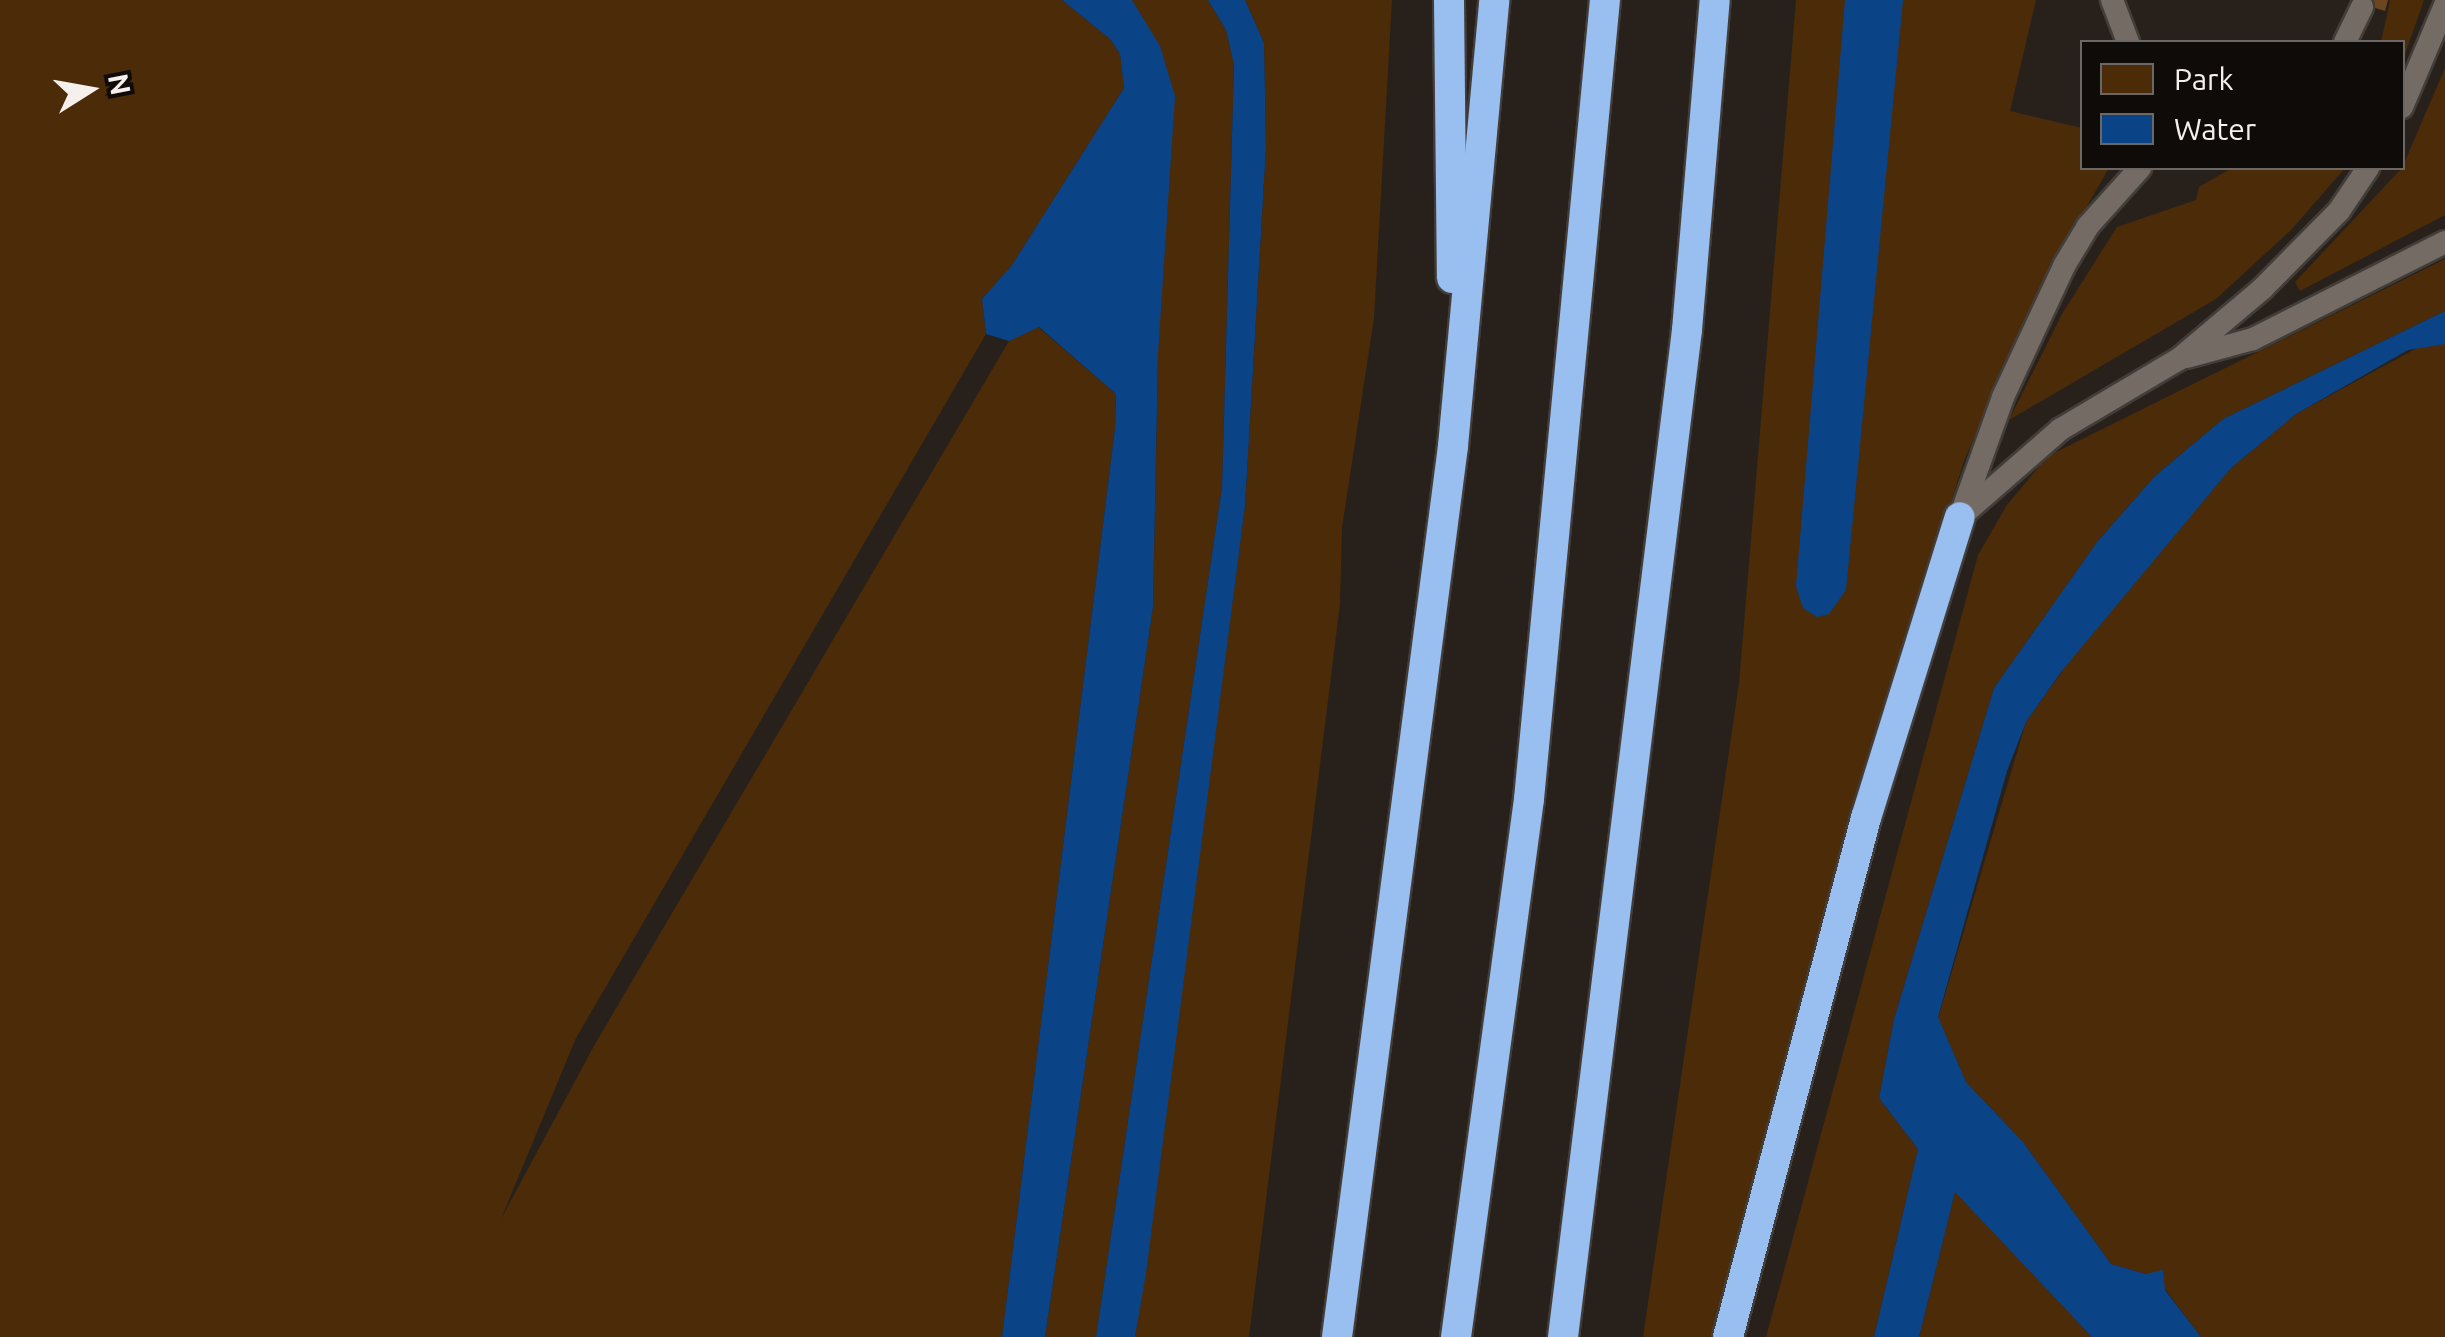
<!DOCTYPE html>
<style>
body{margin:0}
#map{position:relative;width:2445px;height:1337px;overflow:hidden;background:#28211b;font-family:Ubuntu,sans-serif}
div>[style]{position:absolute}
.green>*{inset:0;background:#4b2b08}
.water>*{inset:0;background:#0b4387}
.building>*{inset:0;background:#6d461f}
.roads{filter:drop-shadow(2px 0 #423d39) drop-shadow(-2px 0 #423d39) drop-shadow(0 2px #423d39) drop-shadow(0 -2px #423d39)}
.service>*{height:22px;margin:-11px;padding:0 11px;transform-origin:11px;border-radius:11px;background:#746b64}
.motorway>*{height:30px;margin:-15px;padding:0 15px;transform-origin:15px;border-radius:15px;background:#99bef0}
span{translate:-50% -50%;white-space:nowrap;text-align:center;line-height:1.15;-webkit-text-stroke:9px #0e0b09;paint-order:stroke}
.legend{position:absolute;left:2080px;top:40px;width:325px;height:130px;box-sizing:border-box;background:#0e0b09;border:2px solid #6a6764;margin:0;padding:12px 18px;list-style:none;font-size:30px;color:#f5f0ec}
.legend li{display:flex;align-items:center;gap:20px;height:50px}
.legend b{width:50px;border:2px solid #6a6764}
.north{position:absolute;left:40px;top:40px;width:100px;height:100px;-webkit-text-stroke:8px #0e0b09;paint-order:stroke;rotate:79deg;font-size:28px;font-weight:700;line-height:40px;text-align:center;color:#f5f0ec}
.north::after{content:'';display:block;margin:auto;width:35px;height:45px;background:#f5f0ec;clip-path:polygon(50% 0,100% 100%,50% 72%,0 100%)}
</style>
<div id="map">
<div class="green">
<i style="clip-path:polygon(0 0,1062px 0,1110px 39px,1120px 54px,1124px 88px,1012px 265px,982px 299px,986px 334px,576px 1038px,501px 1219px,595px 1044px,1009px 341px,1038px 327px,1116px 394px,1115px 428px,1002px 1337px,0 1337px)"></i>
<i style="clip-path:polygon(1132px 0,1208px 0,1226px 30px,1234px 65px,1222px 487px,1096px 1337px,1045px 1337px,1153px 607px,1158px 354px)"></i>
<i style="clip-path:polygon(1245px 0,1392px 0,1374px 318px,1342px 528px,1340px 604px,1249px 1337px,1135px 1337px,1245px 506px,1266px 147px,1264px 43px)"></i>
<i style="clip-path:polygon(1796px 0,2036px 0,2010px 111px,2082px 128px,2082px 168px,2109px 168px,2038px 291px,1964px 461px,1902px 658px,1720px 1337px,1643px 1337px,1739px 683px)"></i>
<i style="clip-path:polygon(2390px 0,2424px 0,2403px 60px,2402px 42px,2381px 42px)"></i>
<i style="clip-path:polygon(2445px 68px,2445px 215px,2300px 291px,2295px 282px,2402px 168px)"></i>
<i style="clip-path:polygon(2232px 168px,2345px 168px,2292px 229px,2216px 299px,2009px 420px,2062px 314px,2117px 227px,2196px 200px,2199px 187px)"></i>
<i style="clip-path:polygon(2445px 259px,2445px 311px,2223px 419px,2155px 476px,2097px 542px,1994px 688px,1894px 1019px,1879px 1098px,1918px 1149px,1874px 1337px,1766px 1337px,1978px 555px,2007px 505px,2048px 456px)"></i>
<i style="clip-path:polygon(2426px 343px,2445px 344px,2445px 1337px,2201px 1337px,2165px 1289px,2146px 1274px,2111px 1264px,2023px 1142px,1966px 1082px,1938px 1018px,2026px 722px,2092px 629px,2231px 468px,2296px 414px)"></i>
<i style="clip-path:polygon(1955px 1191px,2092px 1337px,1919px 1337px)"></i>
</div>
<div class="water">
<i style="clip-path:polygon(1062px 0,1132px 0,1160px 46px,1175px 96px,1158px 354px,1153px 607px,1045px 1337px,1002px 1337px,1115px 428px,1116px 394px,1039px 327px,1009px 341px,986px 334px,982px 299px,1012px 265px,1124px 88px,1120px 54px,1110px 39px)"></i>
<i style="clip-path:polygon(1208px 0,1245px 0,1264px 43px,1266px 147px,1245px 506px,1146px 1273px,1135px 1337px,1096px 1337px,1222px 487px,1234px 65px,1226px 30px)"></i>
<i style="clip-path:polygon(1845px 0,1903px 0,1846px 590px,1829px 614px,1817px 617px,1803px 608px,1796px 586px)"></i>
<i style="clip-path:polygon(2445px 311px,2445px 344px,2408px 350px,2296px 414px,2231px 468px,2061px 672px,2026px 722px,2007px 771px,1938px 1017px,1966px 1082px,2023px 1142px,2111px 1264px,2146px 1274px,2163px 1270px,2165px 1290px,2201px 1337px,2092px 1337px,1955px 1192px,1919px 1337px,1874px 1337px,1918px 1149px,1879px 1098px,1894px 1019px,1994px 688px,2097px 542px,2155px 476px,2223px 419px)"></i>
</div>
<div class="building">
<i style="clip-path:polygon(2349px 0,2388px 0,2385px 11px)"></i>
</div>
<div class="roads">
<div class="service">
<i style="left:2112px;top:0;width:45px;rotate:69.1deg"></i>
<i style="left:2345px;top:42px;width:39px;rotate:-64deg"></i>
<i style="left:2402px;top:107px;width:111px;rotate:-67.1deg"></i>
<i style="left:2187px;top:357px;width:68px;rotate:-15.3deg"></i>
<i style="left:2253px;top:339px;width:215px;rotate:-26.8deg"></i>
<i style="left:1963px;top:509px;width:119px;rotate:-70.3deg"></i>
<i style="left:2003px;top:397px;width:145px;rotate:-65deg"></i>
<i style="left:2064px;top:266px;width:47px;rotate:-59deg"></i>
<i style="left:2088px;top:226px;width:78px;rotate:-48.1deg"></i>
<i style="left:1960px;top:517px;width:134px;rotate:-41.1deg"></i>
<i style="left:2061px;top:429px;width:137px;rotate:-30.7deg"></i>
<i style="left:2179px;top:359px;width:109px;rotate:-40.1deg"></i>
<i style="left:2262px;top:289px;width:110px;rotate:-45.4deg"></i>
<i style="left:2339px;top:211px;width:52px;rotate:-56deg"></i>
</div>
<div class="motorway">
<i style="left:1449px;top:0;width:278px;rotate:89.4deg"></i>
<i style="left:1337px;top:1337px;width:899px;rotate:-82.58deg"></i>
<i style="left:1453px;top:446px;width:448px;rotate:-84.7deg"></i>
<i style="left:1456px;top:1337px;width:543px;rotate:-82.27deg"></i>
<i style="left:1529px;top:799px;width:803px;rotate:-84.57deg"></i>
<i style="left:1563px;top:1337px;width:1015px;rotate:-82.98deg"></i>
<i style="left:1687px;top:330px;width:331px;rotate:-85.2deg"></i>
<i style="left:1728px;top:1337px;width:537px;rotate:-75.11deg"></i>
<i style="left:1866px;top:818px;width:315px;rotate:-72.7deg"></i>
</div>
</div>
<ul class="legend">
<li><b style="height:28px;background:#4b2b08"></b>Park</li>
<li><b style="height:28px;background:#0b4387"></b>Water</li>
</ul>
<div class="north">N</div>
</div>
